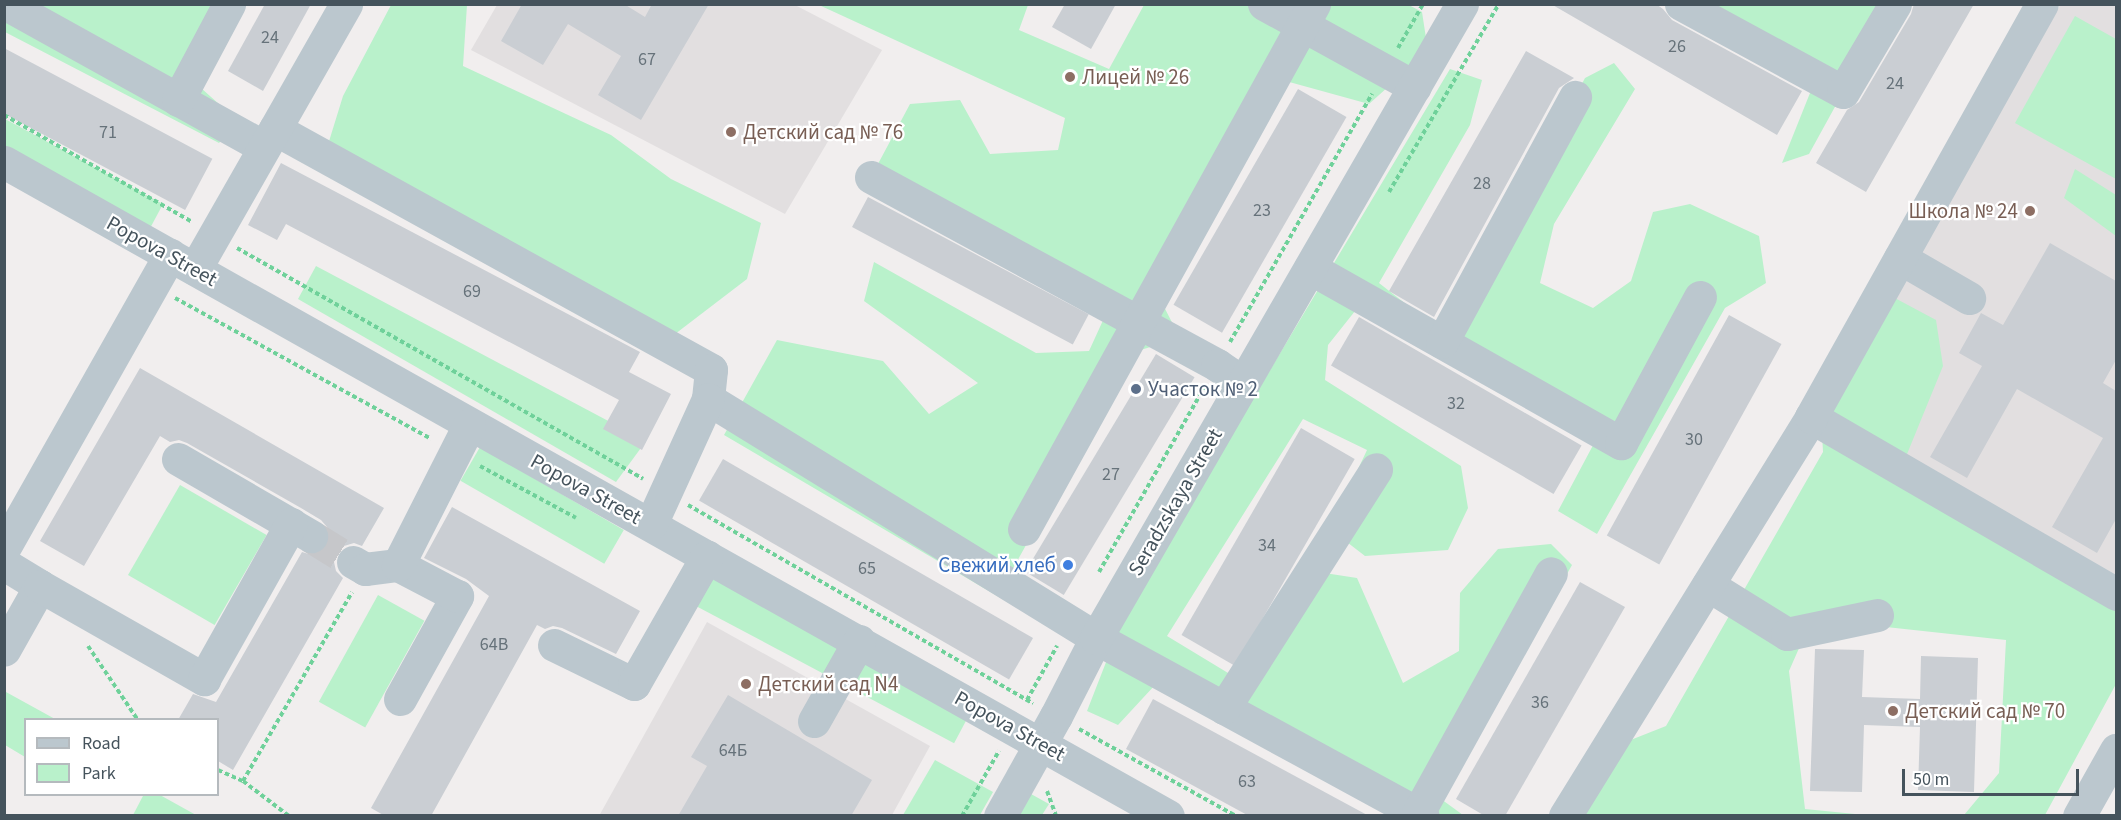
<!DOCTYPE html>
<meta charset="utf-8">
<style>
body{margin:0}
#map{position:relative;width:2121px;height:820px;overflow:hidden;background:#f1eeee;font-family:"Source Sans 3",sans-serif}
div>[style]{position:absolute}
.education>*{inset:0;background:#e2dfe0}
.green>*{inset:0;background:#b9f1cb;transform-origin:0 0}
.building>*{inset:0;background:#caced3;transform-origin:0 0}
.minor-tunnel>*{height:33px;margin-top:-16.5px;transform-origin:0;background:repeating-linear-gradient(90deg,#c6c7ca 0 33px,transparent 0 49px)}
.path>*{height:4px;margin-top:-2px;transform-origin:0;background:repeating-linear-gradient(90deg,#6fd19a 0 4.5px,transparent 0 7.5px)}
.minor>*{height:33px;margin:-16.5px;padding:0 16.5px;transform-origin:16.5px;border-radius:16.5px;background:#bbc7ce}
.dots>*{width:16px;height:16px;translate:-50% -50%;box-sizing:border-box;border:3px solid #fff;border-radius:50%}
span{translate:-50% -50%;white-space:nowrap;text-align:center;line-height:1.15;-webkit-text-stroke:4.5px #fff;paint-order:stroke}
.number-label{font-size:18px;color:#66727a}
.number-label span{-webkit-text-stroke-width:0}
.education-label{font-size:21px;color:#785e54}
.left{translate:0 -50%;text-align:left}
.right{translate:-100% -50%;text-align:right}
.street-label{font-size:21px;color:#45535c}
.service-label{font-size:21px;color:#4e5e75}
.shop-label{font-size:21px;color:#366cbe}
.frame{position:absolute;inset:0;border:6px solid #45535c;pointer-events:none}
.legend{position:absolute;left:24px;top:718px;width:195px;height:78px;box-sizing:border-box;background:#fff;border:2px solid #b5babe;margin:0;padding:8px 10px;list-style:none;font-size:18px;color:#45535c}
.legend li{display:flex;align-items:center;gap:12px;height:30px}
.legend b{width:30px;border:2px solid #b5babe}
.scale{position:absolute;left:1902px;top:769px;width:177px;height:27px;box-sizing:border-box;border:3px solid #45535c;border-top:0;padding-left:8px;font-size:18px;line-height:21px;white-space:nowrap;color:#45535c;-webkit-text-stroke:4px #fff;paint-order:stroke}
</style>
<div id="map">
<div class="education">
<i style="clip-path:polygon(793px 4px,882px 50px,785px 214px,471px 50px,497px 5px)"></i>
<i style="clip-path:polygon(2060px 5px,2116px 5px,2116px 581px,1826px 417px)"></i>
<i style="clip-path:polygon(707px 622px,930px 746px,892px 815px,599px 816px)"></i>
</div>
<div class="green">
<i style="clip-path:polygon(1407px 4px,1422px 12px,1428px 51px,1369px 104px,1282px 80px,1160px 299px,1180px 338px,1134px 352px,1011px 572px,1021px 610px,724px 435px,777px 340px,883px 361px,929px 414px,978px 383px,864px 301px,874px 262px,1036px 353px,1089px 351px,1105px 316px,871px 177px,910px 104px,960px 100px,990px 154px,1058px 150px,1065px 118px,819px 5px,1028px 5px,1019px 30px,1109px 69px,1144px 5px)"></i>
<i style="clip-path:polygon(4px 5px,222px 5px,192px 80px,238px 121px,219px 143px,5px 32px)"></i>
<i style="clip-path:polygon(391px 5px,467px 5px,463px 66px,611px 135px,671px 179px,761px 223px,747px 279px,662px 344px,322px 164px,343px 96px)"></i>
<i style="clip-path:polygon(1680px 5px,1891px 5px,1809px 154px,1782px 163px,1814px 83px)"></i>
<i style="clip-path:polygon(2075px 16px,2116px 39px,2116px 179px,2015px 123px)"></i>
<i style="clip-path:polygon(1614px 63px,1635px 89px,1554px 224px,1540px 283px,1593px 308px,1631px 281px,1653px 212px,1690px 204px,1759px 236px,1766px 283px,1725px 308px,1597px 534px,1558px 511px,1599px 434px,1363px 301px,1328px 345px,1325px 380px,1461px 466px,1468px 508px,1448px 550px,1365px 556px,1330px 529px,1367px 450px,1303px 419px,1167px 636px,1233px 676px,1305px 570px,1357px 578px,1403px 683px,1459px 651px,1460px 593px,1498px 549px,1551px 544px,1572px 565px,1441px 799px,1463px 815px,1404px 815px,1155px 685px,1118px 725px,1087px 711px,1126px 611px,1450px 69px,1482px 80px,1470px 125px,1379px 283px,1434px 326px,1552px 141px,1585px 78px)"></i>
<i style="clip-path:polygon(5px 119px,163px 204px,148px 232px,5px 149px)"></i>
<i style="clip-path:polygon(2075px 169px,2116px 195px,2116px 236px,2064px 198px)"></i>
<i style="clip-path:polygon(316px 266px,646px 441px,616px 482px,298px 299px)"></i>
<i style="clip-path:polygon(1891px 296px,1936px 320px,1943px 366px,1905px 459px,2116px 604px,2116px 684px,2045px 815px,1964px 815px,1999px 773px,2006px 640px,1886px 627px,1800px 646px,1789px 671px,1805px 809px,1865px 815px,1577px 816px,1623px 743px,1666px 726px,1823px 452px,1821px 415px)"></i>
<i style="left:480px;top:447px;width:166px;height:39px;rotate:30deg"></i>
<i style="left:180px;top:485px;width:100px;height:104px;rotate:30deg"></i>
<i style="left:710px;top:576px;width:294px;height:33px;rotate:28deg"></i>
<i style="left:378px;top:595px;width:53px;height:122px;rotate:29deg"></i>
<i style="clip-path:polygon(6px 692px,55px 719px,26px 720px,25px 757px,5px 745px)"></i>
<i style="clip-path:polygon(935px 760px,993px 792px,980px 815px,903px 815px)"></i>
<i style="clip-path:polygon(1022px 789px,1049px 804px,1042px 815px,1008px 816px)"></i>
<i style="clip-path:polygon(144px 794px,160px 795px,196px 815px,133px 815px)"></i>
</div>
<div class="building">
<i style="clip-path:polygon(265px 4px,311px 4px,263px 91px,228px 71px)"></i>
<i style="clip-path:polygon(522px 4px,624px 4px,645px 17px,652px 4px,709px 4px,641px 120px,598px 95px,621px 56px,568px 24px,543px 65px,501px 41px)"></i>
<i style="clip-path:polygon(1065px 4px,1116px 4px,1091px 49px,1052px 27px)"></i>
<i style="clip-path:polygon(1551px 4px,1656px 4px,1663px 9px,1672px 20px,1802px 91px,1777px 135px)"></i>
<i style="clip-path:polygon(1914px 4px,1974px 4px,1866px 192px,1816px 163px,1847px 110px,1859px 102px,1911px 14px)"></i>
<i style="left:4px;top:48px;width:236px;height:58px;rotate:28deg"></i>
<i style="clip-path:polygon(1526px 51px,1574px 78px,1559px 88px,1434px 317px,1389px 291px)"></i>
<i style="left:1298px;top:89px;width:56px;height:249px;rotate:30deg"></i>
<i style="clip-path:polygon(281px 163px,640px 352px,629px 372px,671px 394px,642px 450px,603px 429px,619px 400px,286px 224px,277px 240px,248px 225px)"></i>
<i style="left:868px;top:197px;width:250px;height:34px;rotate:28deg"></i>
<i style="clip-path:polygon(2050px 243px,2116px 281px,2116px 360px,2103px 383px,2116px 391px,2116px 519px,2097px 553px,2052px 527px,2103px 438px,2017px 389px,1967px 478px,1930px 457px,1982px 366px,1959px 353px,1981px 313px,2003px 325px)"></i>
<i style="left:1729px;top:315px;width:60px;height:252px;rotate:29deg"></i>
<i style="left:1359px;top:317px;width:257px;height:56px;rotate:30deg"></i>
<i style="left:1156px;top:354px;width:45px;height:254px;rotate:31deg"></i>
<i style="clip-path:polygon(140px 368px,384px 508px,362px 546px,354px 543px,344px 546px,337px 553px,334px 562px,336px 571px,343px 578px,233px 770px,218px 761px,218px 720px,178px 720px,193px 694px,216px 702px,302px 552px,312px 555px,321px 552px,327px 545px,330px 535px,327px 527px,321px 520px,301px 508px,187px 443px,179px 440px,170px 442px,160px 436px,84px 566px,40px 541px)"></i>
<i style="left:1301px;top:428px;width:62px;height:239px;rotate:30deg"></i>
<i style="left:723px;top:459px;width:358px;height:48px;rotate:30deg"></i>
<i style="clip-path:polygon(452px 507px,640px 611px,616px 654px,562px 628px,553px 626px,545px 629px,537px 625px,431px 816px,385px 816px,371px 808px,489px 596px,466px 579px,424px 558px)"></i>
<i style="clip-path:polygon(1580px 582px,1625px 607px,1505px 816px,1485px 816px,1456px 799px)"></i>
<i style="clip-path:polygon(1815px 649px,1864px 650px,1862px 697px,1920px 699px,1921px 656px,1978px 658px,1974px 792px,1918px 790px,1920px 727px,1864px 725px,1862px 792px,1810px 791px)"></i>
<i style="clip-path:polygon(728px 695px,872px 780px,851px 816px,678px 816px,707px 766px,691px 757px)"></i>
<i style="clip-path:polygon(1153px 699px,1369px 816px,1249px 816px,1126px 749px)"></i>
</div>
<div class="minor-tunnel">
<i style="left:311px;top:536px;width:49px;rotate:31.8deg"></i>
</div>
<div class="path">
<i style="left:1398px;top:48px;width:51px;rotate:-60.4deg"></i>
<i style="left:4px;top:115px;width:216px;rotate:29.6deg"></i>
<i style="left:1389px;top:192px;width:218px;rotate:-59.7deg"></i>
<i style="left:237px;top:248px;width:467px;rotate:29.6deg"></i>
<i style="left:175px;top:298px;width:292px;rotate:28.8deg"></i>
<i style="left:1230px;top:342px;width:286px;rotate:-60.2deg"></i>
<i style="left:480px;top:466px;width:109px;rotate:28.4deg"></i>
<i style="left:688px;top:505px;width:398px;rotate:29.9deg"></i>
<i style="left:1099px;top:572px;width:212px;rotate:-60.3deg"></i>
<i style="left:88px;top:646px;width:89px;rotate:56deg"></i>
<i style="left:1027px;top:700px;width:62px;rotate:-60.9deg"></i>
<i style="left:1079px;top:729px;width:179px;rotate:29deg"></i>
<i style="left:218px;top:770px;width:27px;rotate:24deg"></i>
<i style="left:243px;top:781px;width:58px;rotate:37.3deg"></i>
<i style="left:243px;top:781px;width:218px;rotate:-60deg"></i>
<i style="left:1047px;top:791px;width:27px;rotate:70deg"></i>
<i style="left:962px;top:816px;width:75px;rotate:-60.4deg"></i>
</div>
<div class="minor">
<i style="left:6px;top:4px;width:295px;rotate:29deg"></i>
<i style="left:1264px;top:4px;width:172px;rotate:28.8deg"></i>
<i style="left:1681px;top:4px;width:184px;rotate:28.5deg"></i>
<i style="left:1843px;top:92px;width:102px;rotate:-59.4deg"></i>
<i style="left:178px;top:100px;width:109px;rotate:-62deg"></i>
<i style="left:275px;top:129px;width:498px;rotate:28.9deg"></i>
<i style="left:711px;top:370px;width:29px;rotate:96deg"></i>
<i style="left:708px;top:399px;width:456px;rotate:31.6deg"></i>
<i style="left:1096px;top:638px;width:372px;rotate:28.6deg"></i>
<i style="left:4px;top:162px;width:1335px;rotate:29.33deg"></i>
<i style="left:871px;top:177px;width:394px;rotate:28.5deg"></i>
<i style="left:1217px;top:365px;width:32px;rotate:34deg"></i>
<i style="left:1900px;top:258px;width:80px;rotate:30.1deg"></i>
<i style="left:1310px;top:268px;width:357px;rotate:29.4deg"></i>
<i style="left:1621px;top:443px;width:166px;rotate:-61.6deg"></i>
<i style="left:195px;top:269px;width:305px;rotate:-60.3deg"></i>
<i style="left:1442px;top:342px;width:279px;rotate:-61.5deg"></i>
<i style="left:1811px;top:417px;width:353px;rotate:30.1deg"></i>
<i style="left:178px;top:459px;width:154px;rotate:30.1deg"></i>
<i style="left:651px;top:524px;width:137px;rotate:-65.5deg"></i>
<i style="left:1024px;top:529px;width:600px;rotate:-61.08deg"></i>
<i style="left:4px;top:548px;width:337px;rotate:-60.5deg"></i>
<i style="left:353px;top:562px;width:14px;rotate:30deg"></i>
<i style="left:365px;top:569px;width:33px;rotate:-7deg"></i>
<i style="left:4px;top:564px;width:42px;rotate:31.4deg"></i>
<i style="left:40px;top:586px;width:73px;rotate:119.4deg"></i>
<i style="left:1708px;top:585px;width:93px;rotate:31.8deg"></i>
<i style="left:1787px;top:634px;width:92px;rotate:-11.9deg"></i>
<i style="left:40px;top:586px;width:189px;rotate:29.6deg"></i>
<i style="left:204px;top:679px;width:178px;rotate:-60.7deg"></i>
<i style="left:554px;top:645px;width:89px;rotate:26deg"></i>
<i style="left:634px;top:684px;width:147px;rotate:-60.3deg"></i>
<i style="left:400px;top:699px;width:118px;rotate:-61deg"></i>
<i style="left:457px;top:596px;width:67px;rotate:-152.3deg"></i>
<i style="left:398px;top:565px;width:157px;rotate:-63.1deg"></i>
<i style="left:1224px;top:708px;width:283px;rotate:-57.5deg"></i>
<i style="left:814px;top:721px;width:92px;rotate:-60.6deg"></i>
<i style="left:1418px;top:813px;width:274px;rotate:-61deg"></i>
<i style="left:1000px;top:816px;width:115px;rotate:-60.8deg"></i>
<i style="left:1056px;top:716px;width:88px;rotate:-62.9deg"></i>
<i style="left:1096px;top:638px;width:732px;rotate:-60deg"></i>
<i style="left:1565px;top:816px;width:469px;rotate:-58.3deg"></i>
<i style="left:1811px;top:417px;width:473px;rotate:-60.8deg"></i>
<i style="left:2079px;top:816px;width:76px;rotate:-60.7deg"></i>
</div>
<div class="dots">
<i style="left:1070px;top:77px;background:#8d6e63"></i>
<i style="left:731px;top:132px;background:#8d6e63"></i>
<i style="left:2030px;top:211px;background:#8d6e63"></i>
<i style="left:1136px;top:389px;background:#5c6f8a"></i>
<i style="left:1068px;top:565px;background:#3f7fe0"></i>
<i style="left:746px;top:684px;background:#8d6e63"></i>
<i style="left:1893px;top:711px;background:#8d6e63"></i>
</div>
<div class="number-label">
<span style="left:270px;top:38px">24</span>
<span style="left:1677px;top:47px">26</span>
<span style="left:647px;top:60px">67</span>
<span style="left:1895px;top:84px">24</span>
<span style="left:108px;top:133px">71</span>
<span style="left:1482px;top:184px">28</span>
<span style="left:1262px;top:211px">23</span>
<span style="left:472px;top:292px">69</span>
<span style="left:1456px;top:404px">32</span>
<span style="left:1694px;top:440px">30</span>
<span style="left:1111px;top:475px">27</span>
<span style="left:1267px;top:546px">34</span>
<span style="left:867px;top:569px">65</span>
<span style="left:494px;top:645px">64В</span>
<span style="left:1540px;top:703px">36</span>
<span style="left:733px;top:751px">64Б</span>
<span style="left:1247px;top:782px">63</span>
</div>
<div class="education-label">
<span class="left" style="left:1082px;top:77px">Лицей № 26</span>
<span class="left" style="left:743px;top:132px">Детский сад № 76</span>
<span class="right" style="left:2018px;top:211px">Школа № 24</span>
<span class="left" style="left:758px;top:684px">Детский сад N4</span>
<span class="left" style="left:1905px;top:711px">Детский сад № 70</span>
</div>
<div class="street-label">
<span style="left:162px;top:251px;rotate:29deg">Popova Street</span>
<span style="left:586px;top:489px;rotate:29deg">Popova Street</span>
<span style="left:1175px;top:502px;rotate:-60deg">Seradzskaya Street</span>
<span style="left:1010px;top:726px;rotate:29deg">Popova Street</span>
</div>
<div class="service-label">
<span class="left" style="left:1148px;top:389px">Участок № 2</span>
</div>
<div class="shop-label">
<span class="right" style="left:1056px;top:565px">Свежий хлеб</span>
</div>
<div class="frame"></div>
<ul class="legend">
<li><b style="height:8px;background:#bbc7ce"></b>Road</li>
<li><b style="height:16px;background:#b9f1cb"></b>Park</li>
</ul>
<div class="scale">50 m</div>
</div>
